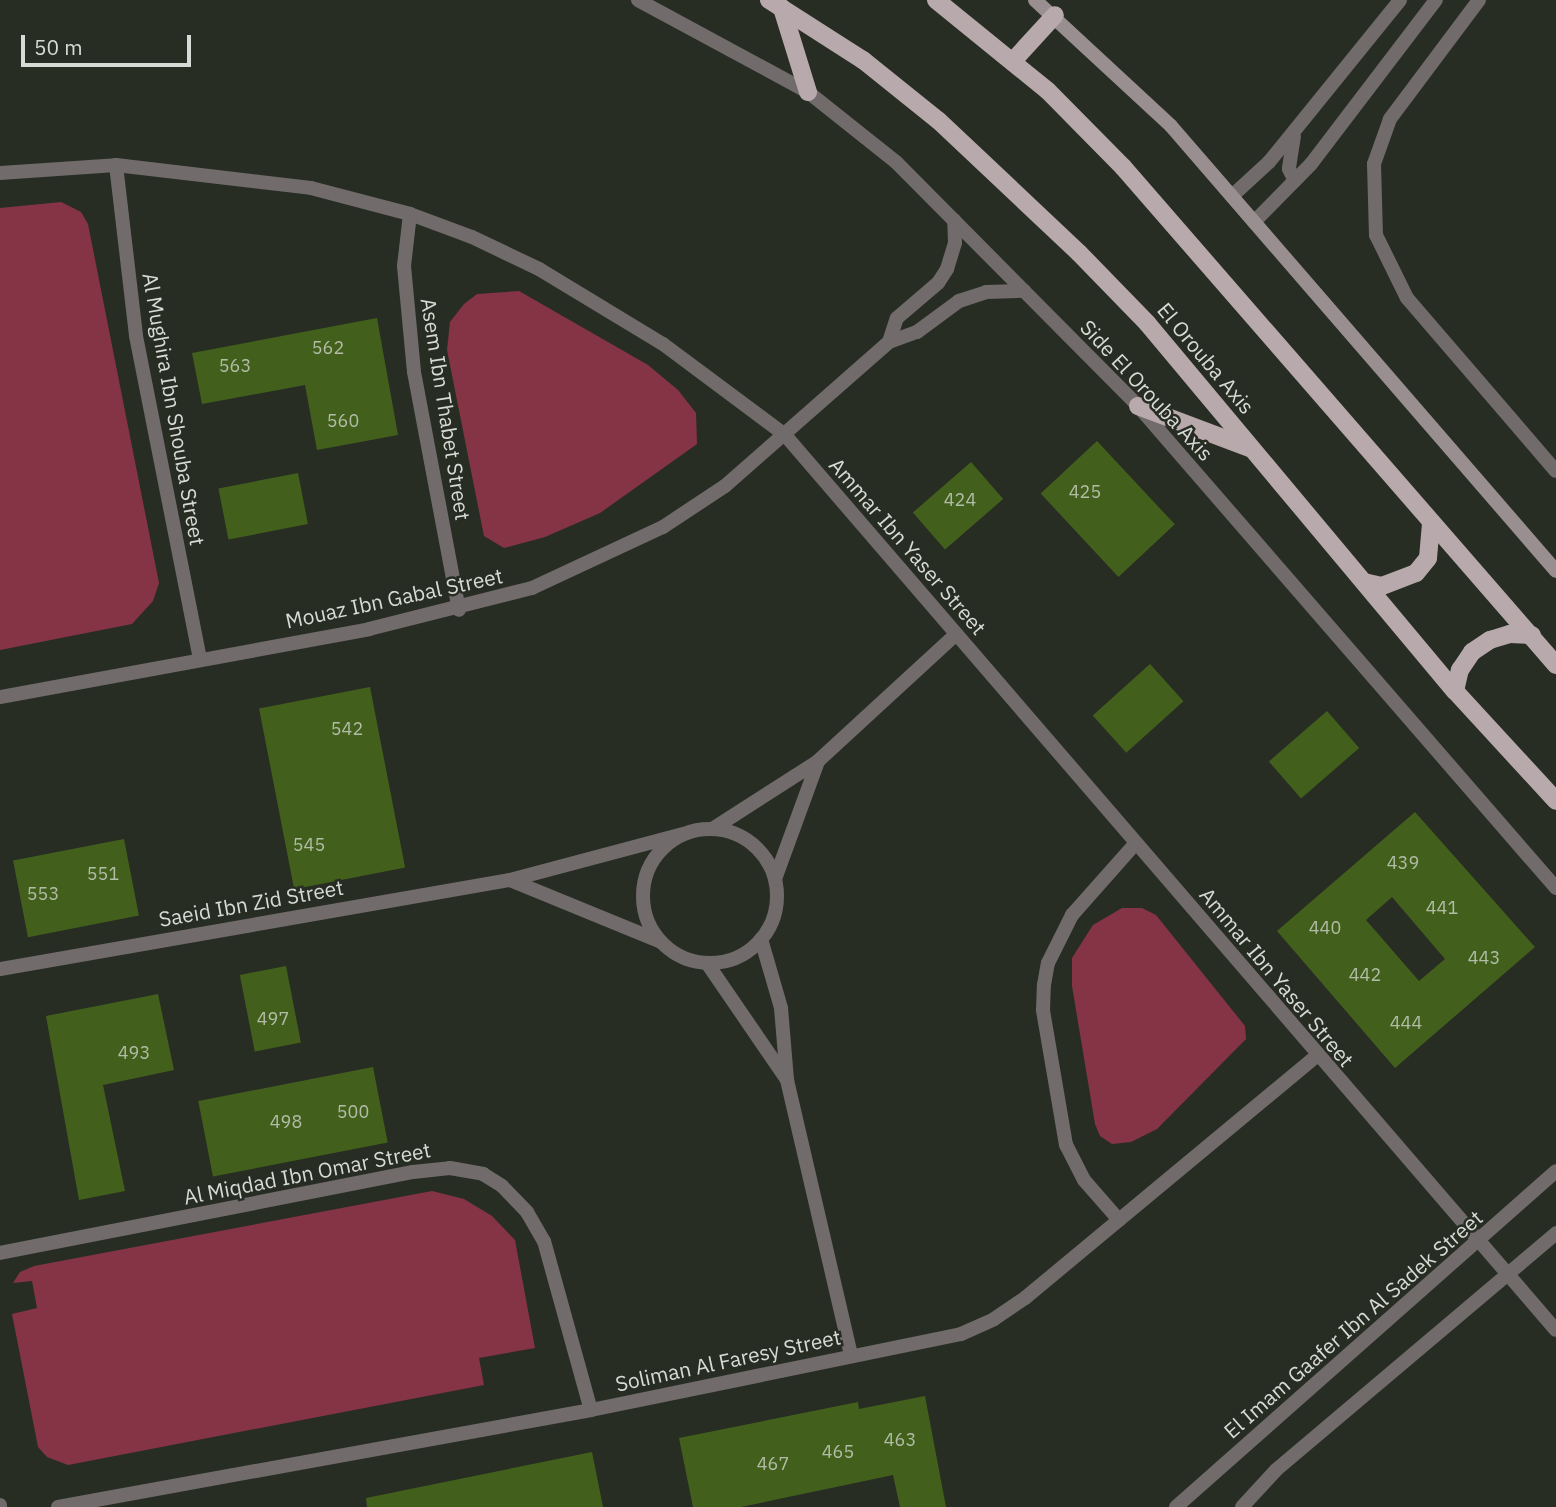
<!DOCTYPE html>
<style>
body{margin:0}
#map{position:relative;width:1556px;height:1507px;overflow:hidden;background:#282d23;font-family:"IBM Plex Sans",sans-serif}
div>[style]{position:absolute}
.green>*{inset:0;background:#853446}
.building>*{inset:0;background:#42601c;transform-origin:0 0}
.street>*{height:14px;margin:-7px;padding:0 7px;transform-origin:7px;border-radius:7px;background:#716b6c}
.street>.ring{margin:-7px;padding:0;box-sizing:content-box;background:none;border:14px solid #716b6c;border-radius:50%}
.secondary>*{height:14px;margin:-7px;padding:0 7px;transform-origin:7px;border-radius:7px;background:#998f90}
.primary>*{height:18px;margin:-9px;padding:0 9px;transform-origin:9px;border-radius:9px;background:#b8aaac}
span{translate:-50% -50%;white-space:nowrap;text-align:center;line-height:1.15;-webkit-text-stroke:5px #282d23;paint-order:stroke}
.number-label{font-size:18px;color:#b2bca7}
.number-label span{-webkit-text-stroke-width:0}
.street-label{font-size:21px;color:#d8dbd5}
.scale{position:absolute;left:21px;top:35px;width:170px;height:32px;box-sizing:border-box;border:4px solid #d8dbd5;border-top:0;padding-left:9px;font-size:21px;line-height:24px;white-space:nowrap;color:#d8dbd5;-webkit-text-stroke:5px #282d23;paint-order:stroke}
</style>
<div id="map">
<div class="green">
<i style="clip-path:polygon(61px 202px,81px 212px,88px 224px,159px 583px,153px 601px,132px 624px,0 650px,0 208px)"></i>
<i style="clip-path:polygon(519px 291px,648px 365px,678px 390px,696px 413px,697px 444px,600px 513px,545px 537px,504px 548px,484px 536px,447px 350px,450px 322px,464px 304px,477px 294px)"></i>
<i style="clip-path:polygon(1122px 908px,1142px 908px,1156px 915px,1245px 1026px,1246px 1039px,1157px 1129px,1131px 1142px,1112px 1144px,1100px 1136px,1095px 1124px,1072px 986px,1072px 958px,1093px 925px)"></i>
<i style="clip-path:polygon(432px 1191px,464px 1199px,492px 1216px,515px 1240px,535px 1348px,479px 1358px,484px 1385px,68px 1465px,47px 1457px,38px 1447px,12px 1314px,37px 1308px,32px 1281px,13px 1283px,20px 1272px,34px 1266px)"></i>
</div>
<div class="building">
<i style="clip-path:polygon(377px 318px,398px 435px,317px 450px,305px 385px,202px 404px,192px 353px)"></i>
<i style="left:1097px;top:441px;width:114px;height:77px;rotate:47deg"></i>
<i style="left:971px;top:462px;width:49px;height:77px;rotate:49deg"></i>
<i style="left:298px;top:473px;width:52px;height:81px;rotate:79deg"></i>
<i style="left:1150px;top:664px;width:50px;height:77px;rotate:48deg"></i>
<i style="left:370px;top:687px;width:184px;height:113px;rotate:79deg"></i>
<i style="left:1327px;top:711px;width:49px;height:77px;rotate:49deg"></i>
<i style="clip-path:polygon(evenodd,1415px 812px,1535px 947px,1395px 1068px,1277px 931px,1415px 812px,1392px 897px,1445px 959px,1419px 981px,1366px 920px,1392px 897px)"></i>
<i style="left:124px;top:839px;width:78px;height:113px;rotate:79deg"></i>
<i style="left:286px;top:966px;width:78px;height:47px;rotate:79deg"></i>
<i style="clip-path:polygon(158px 994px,174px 1070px,103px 1085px,125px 1191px,79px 1200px,46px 1016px)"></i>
<i style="left:373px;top:1067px;width:77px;height:178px;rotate:79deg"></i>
<i style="clip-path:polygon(925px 1396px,946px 1507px,900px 1507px,893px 1475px,741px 1507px,693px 1507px,679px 1438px,858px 1402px,859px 1409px)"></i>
<i style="clip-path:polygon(592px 1452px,603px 1507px,367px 1507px,366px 1498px)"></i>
</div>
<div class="street">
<i style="left:638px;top:0;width:193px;rotate:28.4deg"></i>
<i style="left:808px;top:92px;width:112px;rotate:38.5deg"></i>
<i style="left:896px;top:162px;width:344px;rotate:45.2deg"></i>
<i style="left:1138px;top:406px;width:638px;rotate:49.07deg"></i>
<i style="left:1479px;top:0;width:149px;rotate:126.8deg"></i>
<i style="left:1390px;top:119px;width:48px;rotate:109.6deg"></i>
<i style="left:1374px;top:164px;width:71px;rotate:88.4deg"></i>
<i style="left:1376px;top:235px;width:70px;rotate:63.8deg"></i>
<i style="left:1407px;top:298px;width:228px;rotate:49.3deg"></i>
<i style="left:1294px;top:136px;width:33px;rotate:99deg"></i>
<i style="left:1289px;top:169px;width:13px;rotate:63deg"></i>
<i style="left:116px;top:165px;width:172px;rotate:83.3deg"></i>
<i style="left:136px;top:336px;width:329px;rotate:78.8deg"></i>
<i style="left:0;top:173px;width:116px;rotate:-3.9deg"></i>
<i style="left:116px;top:165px;width:196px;rotate:6.7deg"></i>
<i style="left:311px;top:188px;width:102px;rotate:14.7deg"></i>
<i style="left:410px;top:214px;width:66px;rotate:20.4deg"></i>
<i style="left:472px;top:237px;width:74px;rotate:25.5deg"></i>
<i style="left:539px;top:269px;width:145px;rotate:31.2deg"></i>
<i style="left:663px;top:344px;width:152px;rotate:36.7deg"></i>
<i style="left:785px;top:435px;width:1181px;rotate:49.26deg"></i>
<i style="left:1232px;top:196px;width:50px;rotate:-42.6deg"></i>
<i style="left:1269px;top:162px;width:208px;rotate:-51deg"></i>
<i style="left:410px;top:214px;width:52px;rotate:96.6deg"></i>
<i style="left:404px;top:266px;width:106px;rotate:84.6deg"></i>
<i style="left:414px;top:372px;width:242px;rotate:79.3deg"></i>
<i style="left:1254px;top:222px;width:81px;rotate:-45.5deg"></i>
<i style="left:1311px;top:164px;width:206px;rotate:-52.7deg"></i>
<i style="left:889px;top:342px;width:25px;rotate:-72deg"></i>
<i style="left:897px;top:318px;width:54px;rotate:-40.5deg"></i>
<i style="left:938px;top:283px;width:17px;rotate:-57deg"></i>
<i style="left:947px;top:269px;width:27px;rotate:-73deg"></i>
<i style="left:955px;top:243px;width:23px;rotate:-92deg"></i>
<i style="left:0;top:697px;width:375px;rotate:-10.4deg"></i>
<i style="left:369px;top:629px;width:168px;rotate:-14.1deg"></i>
<i style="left:532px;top:588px;width:145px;rotate:-25deg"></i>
<i style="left:663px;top:527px;width:74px;rotate:-33.5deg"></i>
<i style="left:725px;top:486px;width:218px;rotate:-41.3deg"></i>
<i style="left:889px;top:342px;width:30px;rotate:-20deg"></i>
<i style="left:917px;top:332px;width:52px;rotate:-36.4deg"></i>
<i style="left:959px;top:301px;width:28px;rotate:-18deg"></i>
<i style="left:986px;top:292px;width:38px;rotate:-2deg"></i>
<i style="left:714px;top:828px;width:122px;rotate:-32.7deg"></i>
<i style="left:817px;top:762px;width:189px;rotate:-42.6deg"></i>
<i class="ring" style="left:643px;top:829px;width:120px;height:120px"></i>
<i style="left:775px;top:879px;width:122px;rotate:-69.9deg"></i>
<i style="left:510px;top:880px;width:163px;rotate:22.3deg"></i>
<i style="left:761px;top:939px;width:72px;rotate:73.8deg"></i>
<i style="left:781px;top:1008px;width:72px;rotate:85.2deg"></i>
<i style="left:787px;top:1080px;width:282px;rotate:76.9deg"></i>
<i style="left:707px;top:963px;width:142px;rotate:55.6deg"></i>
<i style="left:0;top:969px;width:518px;rotate:-9.9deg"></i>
<i style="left:510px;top:880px;width:179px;rotate:-14.9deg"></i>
<i style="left:1119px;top:1220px;width:53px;rotate:-131.2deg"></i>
<i style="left:1084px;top:1180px;width:39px;rotate:-117deg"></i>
<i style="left:1066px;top:1145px;width:137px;rotate:-99.7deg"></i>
<i style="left:1043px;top:1010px;width:25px;rotate:-88deg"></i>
<i style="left:1044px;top:985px;width:22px;rotate:-80deg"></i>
<i style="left:1048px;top:963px;width:54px;rotate:-63.4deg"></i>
<i style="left:1072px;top:915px;width:96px;rotate:-48.4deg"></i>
<i style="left:0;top:1253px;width:421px;rotate:-11.1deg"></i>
<i style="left:413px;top:1172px;width:37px;rotate:-6deg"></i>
<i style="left:450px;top:1168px;width:34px;rotate:10deg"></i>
<i style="left:483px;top:1174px;width:22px;rotate:32deg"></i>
<i style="left:502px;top:1186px;width:36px;rotate:46deg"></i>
<i style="left:527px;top:1212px;width:34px;rotate:60deg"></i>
<i style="left:544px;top:1241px;width:175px;rotate:74.5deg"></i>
<i style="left:0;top:1505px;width:2px;rotate:90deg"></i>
<i style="left:58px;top:1507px;width:542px;rotate:-10.31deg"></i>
<i style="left:591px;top:1410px;width:378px;rotate:-11.6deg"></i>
<i style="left:961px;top:1334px;width:36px;rotate:-24deg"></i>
<i style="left:994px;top:1319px;width:37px;rotate:-34deg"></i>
<i style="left:1025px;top:1298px;width:379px;rotate:-39.7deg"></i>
<i style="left:1176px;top:1507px;width:507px;rotate:-41.48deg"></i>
<i style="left:1242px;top:1507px;width:50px;rotate:-47.4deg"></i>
<i style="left:1276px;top:1470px;width:367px;rotate:-40.2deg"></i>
</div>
<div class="secondary">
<i style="left:1035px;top:0;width:185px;rotate:42.8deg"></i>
<i style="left:1171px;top:126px;width:588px;rotate:49.13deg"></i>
</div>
<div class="primary">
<i style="left:769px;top:0;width:112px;rotate:32.6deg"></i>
<i style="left:863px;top:60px;width:97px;rotate:38.8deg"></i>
<i style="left:939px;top:121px;width:192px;rotate:43.3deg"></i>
<i style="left:1079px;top:253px;width:98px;rotate:45.8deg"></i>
<i style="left:1147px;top:323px;width:480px;rotate:50.1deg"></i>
<i style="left:1455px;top:691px;width:149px;rotate:47.4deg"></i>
<i style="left:936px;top:0;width:144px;rotate:39.1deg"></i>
<i style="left:1048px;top:91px;width:107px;rotate:45.4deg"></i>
<i style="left:1123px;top:167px;width:660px;rotate:48.99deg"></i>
<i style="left:782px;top:8px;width:88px;rotate:72.8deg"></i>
<i style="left:1013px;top:61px;width:62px;rotate:-47.6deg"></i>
<i style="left:1138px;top:406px;width:120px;rotate:20.6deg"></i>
<i style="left:1364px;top:582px;width:18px;rotate:13deg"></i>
<i style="left:1382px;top:586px;width:36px;rotate:-21deg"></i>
<i style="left:1416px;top:573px;width:19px;rotate:-51deg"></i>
<i style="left:1428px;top:558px;width:36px;rotate:-85deg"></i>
<i style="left:1455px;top:691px;width:22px;rotate:-77deg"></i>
<i style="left:1460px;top:670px;width:22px;rotate:-56deg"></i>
<i style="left:1472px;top:652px;width:22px;rotate:-34deg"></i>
<i style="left:1490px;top:640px;width:21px;rotate:-17deg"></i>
<i style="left:1510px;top:634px;width:22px;rotate:3deg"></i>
</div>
<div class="number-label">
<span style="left:328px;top:348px">562</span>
<span style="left:235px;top:366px">563</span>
<span style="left:343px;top:421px">560</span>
<span style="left:1085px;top:492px">425</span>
<span style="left:960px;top:500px">424</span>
<span style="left:347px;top:729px">542</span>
<span style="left:309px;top:845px">545</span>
<span style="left:1403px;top:863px">439</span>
<span style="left:103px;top:874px">551</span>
<span style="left:43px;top:894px">553</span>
<span style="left:1442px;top:908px">441</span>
<span style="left:1325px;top:928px">440</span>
<span style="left:1484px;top:958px">443</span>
<span style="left:1365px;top:975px">442</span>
<span style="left:273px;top:1019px">497</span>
<span style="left:1406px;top:1023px">444</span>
<span style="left:134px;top:1053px">493</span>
<span style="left:353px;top:1112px">500</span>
<span style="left:286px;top:1122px">498</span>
<span style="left:900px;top:1440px">463</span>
<span style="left:838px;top:1452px">465</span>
<span style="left:773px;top:1464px">467</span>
</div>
<div class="street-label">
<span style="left:1206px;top:358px;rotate:50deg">El Orouba Axis</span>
<span style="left:1147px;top:390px;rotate:47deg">Side El Orouba Axis</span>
<span style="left:174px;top:409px;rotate:80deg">Al Mughira Ibn Shouba Street</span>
<span style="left:446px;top:409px;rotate:81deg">Asem Ibn Thabet Street</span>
<span style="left:908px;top:546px;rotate:49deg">Ammar Ibn Yaser Street</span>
<span style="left:394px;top:598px;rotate:-12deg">Mouaz Ibn Gabal Street</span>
<span style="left:251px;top:903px;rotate:-10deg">Saeid Ibn Zid Street</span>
<span style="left:1277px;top:977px;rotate:50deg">Ammar Ibn Yaser Street</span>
<span style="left:307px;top:1173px;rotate:-11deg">Al Miqdad Ibn Omar Street</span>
<span style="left:1353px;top:1324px;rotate:-41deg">El Imam Gaafer Ibn Al Sadek Street</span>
<span style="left:728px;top:1360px;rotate:-12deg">Soliman Al Faresy Street</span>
</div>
<div class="scale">50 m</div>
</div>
